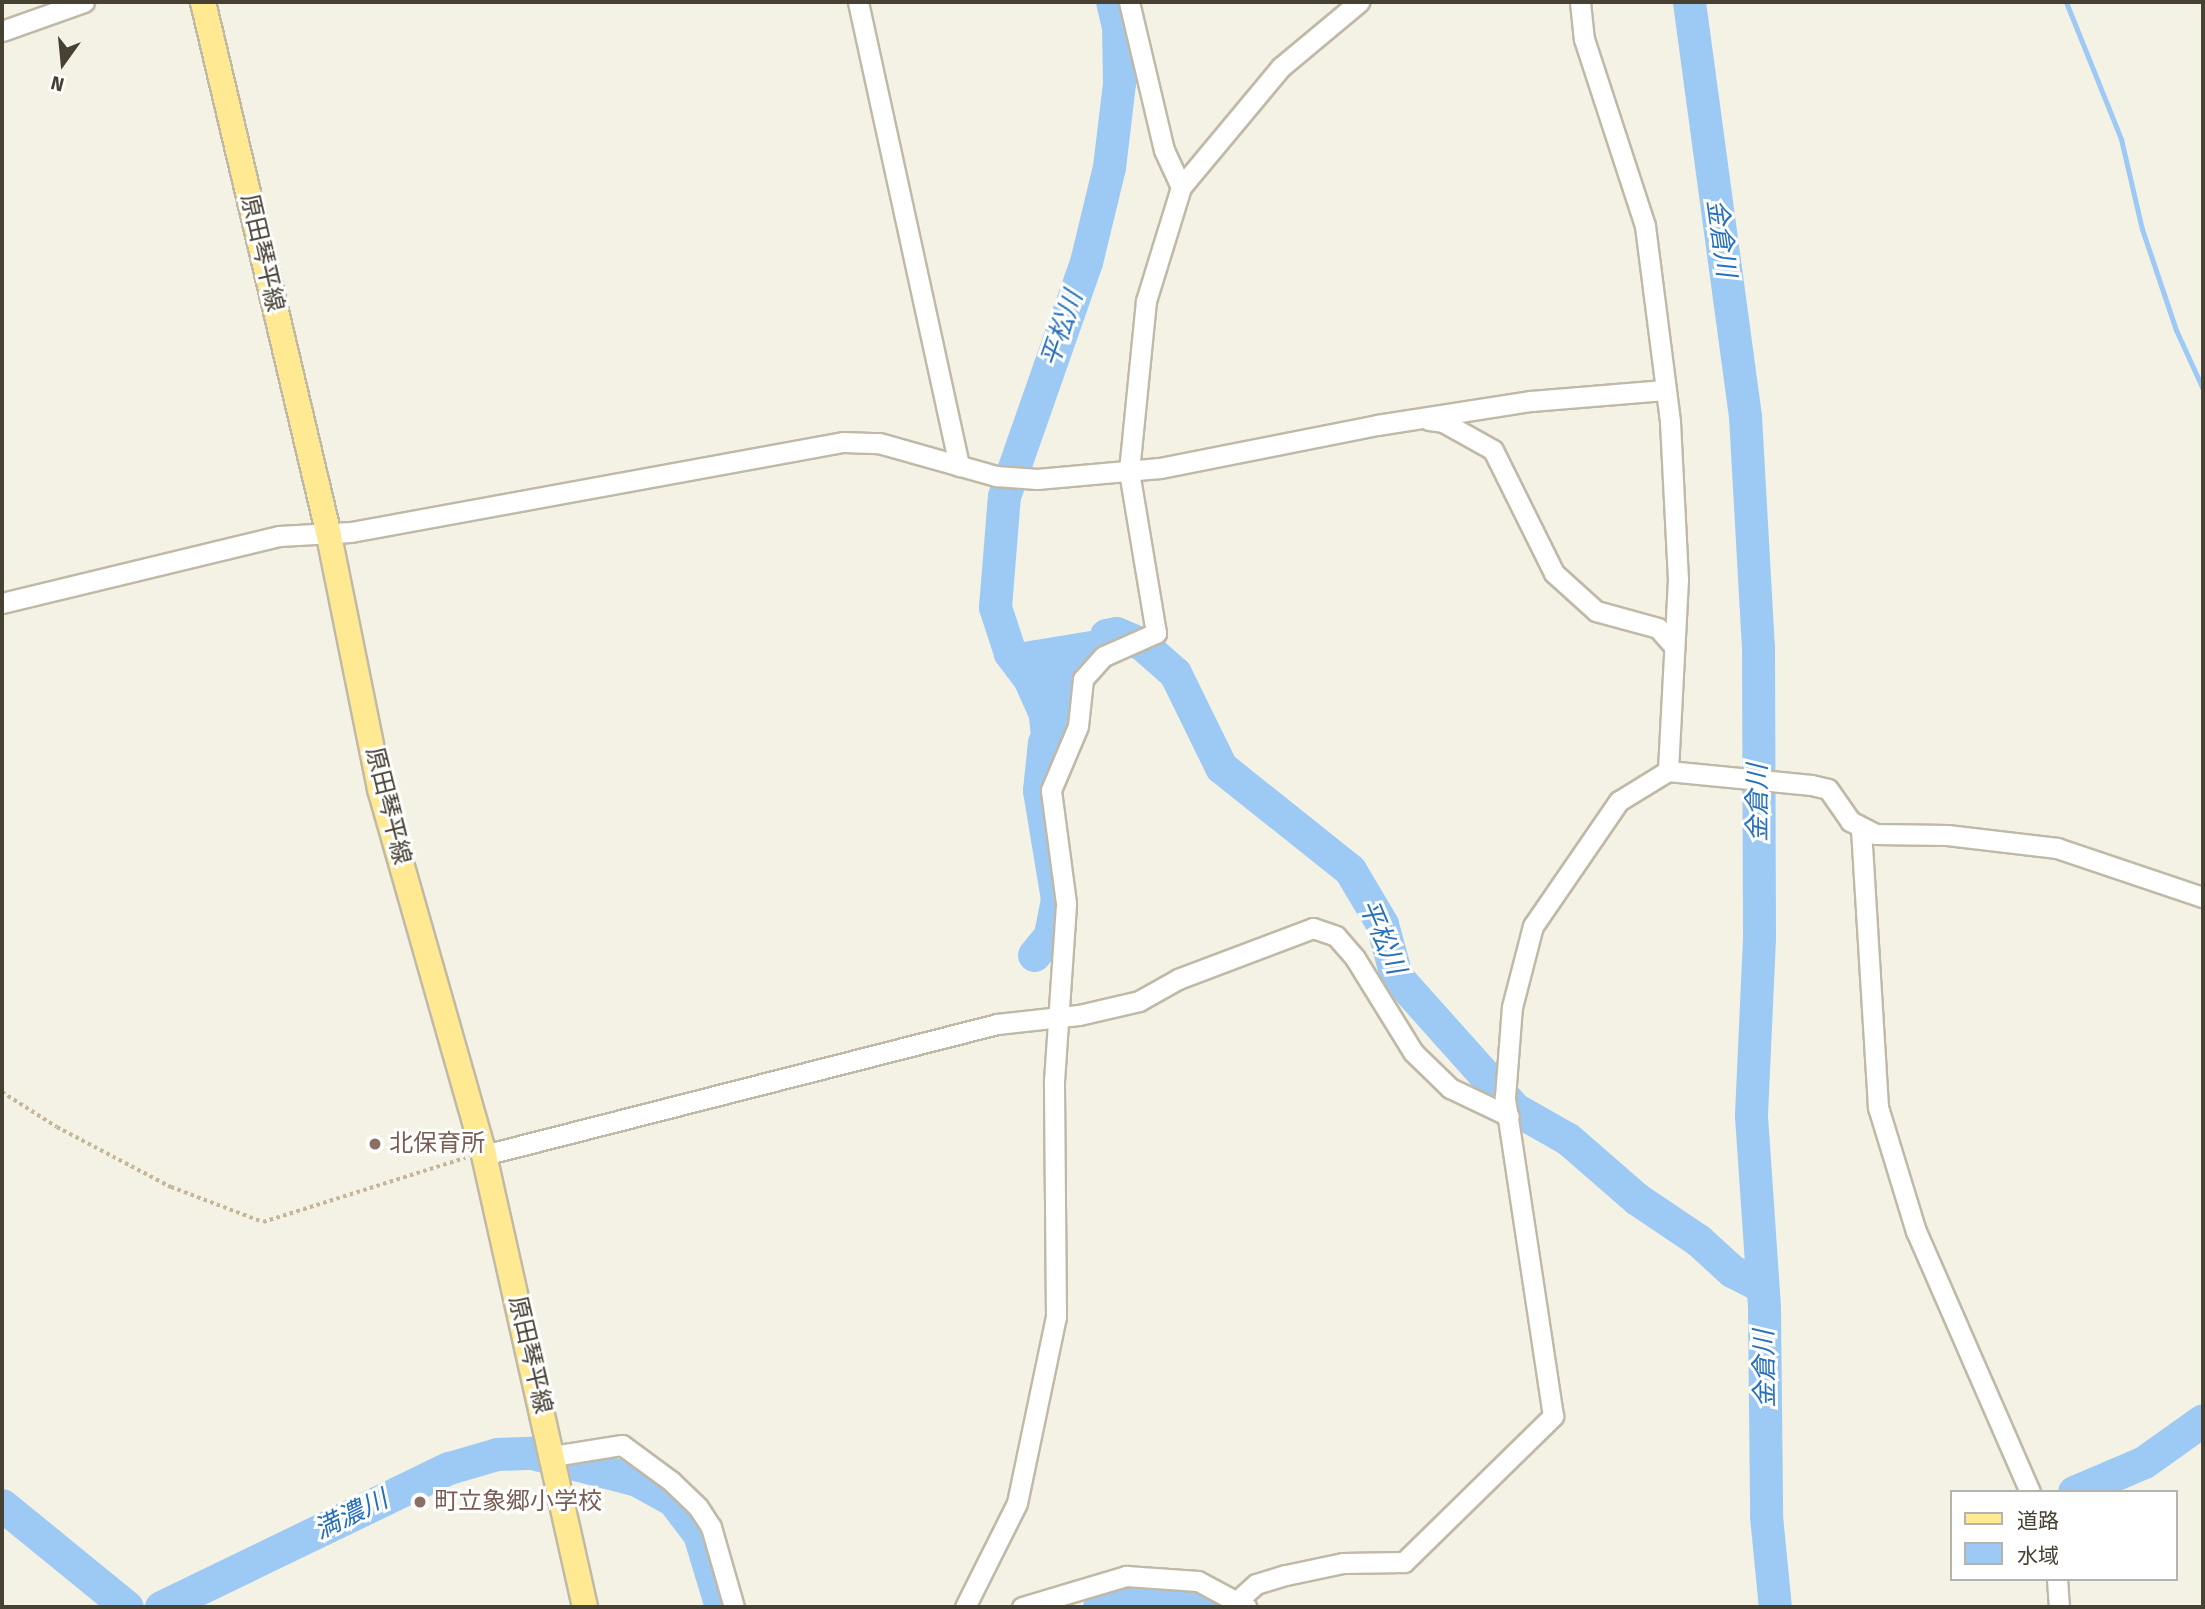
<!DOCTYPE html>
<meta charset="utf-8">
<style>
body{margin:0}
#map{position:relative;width:2205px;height:1609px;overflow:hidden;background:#f4f1e5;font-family:"Fira Sans","Noto Sans JP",sans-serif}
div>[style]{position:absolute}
.water>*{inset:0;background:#9dcaf5}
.stream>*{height:5px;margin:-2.5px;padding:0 2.5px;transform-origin:2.5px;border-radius:2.5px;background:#9dcaf5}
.river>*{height:33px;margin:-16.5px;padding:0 16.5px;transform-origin:16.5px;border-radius:16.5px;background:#9dcaf5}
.path>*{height:3.5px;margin-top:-1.75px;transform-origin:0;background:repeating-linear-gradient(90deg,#c3b797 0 3.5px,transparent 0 7px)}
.roads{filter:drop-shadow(2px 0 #c0b9a7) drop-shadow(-2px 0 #c0b9a7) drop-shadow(0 2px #c0b9a7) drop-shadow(0 -2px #c0b9a7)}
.minor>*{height:19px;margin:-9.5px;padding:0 9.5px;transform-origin:9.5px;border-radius:9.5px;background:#fff}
.major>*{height:24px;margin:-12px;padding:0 12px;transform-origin:12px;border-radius:12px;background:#ffe993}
.dots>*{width:19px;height:19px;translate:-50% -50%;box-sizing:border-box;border:4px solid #fff;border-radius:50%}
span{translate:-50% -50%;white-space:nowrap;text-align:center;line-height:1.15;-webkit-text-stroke:6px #fff;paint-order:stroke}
.street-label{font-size:24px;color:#474134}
.education-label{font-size:24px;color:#785e54}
.left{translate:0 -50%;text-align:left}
.water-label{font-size:26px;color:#2670bb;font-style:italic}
.frame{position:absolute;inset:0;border:4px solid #474134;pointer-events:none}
.legend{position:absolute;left:1950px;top:1490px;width:228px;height:91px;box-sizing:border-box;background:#fff;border:2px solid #b5b3ae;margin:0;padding:9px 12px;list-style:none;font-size:21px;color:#474134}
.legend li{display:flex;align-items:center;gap:14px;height:35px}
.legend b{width:35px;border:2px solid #b5b3ae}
.north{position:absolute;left:28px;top:28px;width:70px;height:70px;-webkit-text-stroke:5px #fff;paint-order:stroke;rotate:195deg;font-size:19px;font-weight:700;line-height:28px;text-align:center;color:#474134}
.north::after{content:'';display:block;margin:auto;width:24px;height:32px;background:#474134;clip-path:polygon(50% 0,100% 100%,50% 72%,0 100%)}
</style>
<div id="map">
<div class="water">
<i style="clip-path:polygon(1121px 626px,1142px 626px,1142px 631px,1095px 655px,1069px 739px,1041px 787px,1036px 784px,1029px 718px,999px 651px,1017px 643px)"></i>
</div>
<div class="stream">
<i style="left:2066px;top:2px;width:148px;rotate:68.1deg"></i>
<i style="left:2121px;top:139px;width:92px;rotate:76.9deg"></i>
<i style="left:2142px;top:229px;width:107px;rotate:71.4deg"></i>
<i style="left:2176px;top:330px;width:65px;rotate:65.4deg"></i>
</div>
<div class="river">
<i style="left:1689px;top:2px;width:418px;rotate:82.3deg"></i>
<i style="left:1745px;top:416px;width:232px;rotate:86.8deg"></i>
<i style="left:1758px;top:648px;width:290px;rotate:89.8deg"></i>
<i style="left:1759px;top:938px;width:178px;rotate:92.6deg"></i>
<i style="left:1751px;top:1116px;width:193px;rotate:86.1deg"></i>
<i style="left:1764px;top:1309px;width:207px;rotate:89.4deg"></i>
<i style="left:1766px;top:1516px;width:91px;rotate:84.4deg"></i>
<i style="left:1106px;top:635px;width:10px;rotate:-11deg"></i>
<i style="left:1116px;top:633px;width:28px;rotate:23deg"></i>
<i style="left:1142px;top:644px;width:44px;rotate:41.3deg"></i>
<i style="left:1175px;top:673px;width:105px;rotate:63.9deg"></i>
<i style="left:1221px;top:767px;width:165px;rotate:38.6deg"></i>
<i style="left:1350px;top:870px;width:63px;rotate:59.3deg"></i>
<i style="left:1382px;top:924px;width:54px;rotate:74.9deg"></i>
<i style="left:1396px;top:976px;width:178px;rotate:48.2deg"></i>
<i style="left:1515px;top:1109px;width:61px;rotate:29.5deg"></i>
<i style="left:1568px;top:1139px;width:91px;rotate:41deg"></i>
<i style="left:1637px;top:1199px;width:73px;rotate:33.9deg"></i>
<i style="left:1698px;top:1240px;width:46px;rotate:42.4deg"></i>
<i style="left:1732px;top:1271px;width:33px;rotate:27deg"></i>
<i style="left:1034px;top:685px;width:40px;rotate:-127deg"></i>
<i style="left:1010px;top:653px;width:48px;rotate:-108.1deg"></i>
<i style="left:995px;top:607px;width:111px;rotate:-85.4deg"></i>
<i style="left:1004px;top:496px;width:248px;rotate:-70.7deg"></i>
<i style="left:1086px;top:262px;width:98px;rotate:-76.4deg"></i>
<i style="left:1109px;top:167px;width:85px;rotate:-83.2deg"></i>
<i style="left:1119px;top:83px;width:56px;rotate:-91deg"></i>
<i style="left:1118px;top:27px;width:26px;rotate:-103deg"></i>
<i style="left:1034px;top:955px;width:26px;rotate:-51deg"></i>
<i style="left:1050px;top:935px;width:37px;rotate:-79deg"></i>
<i style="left:1057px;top:899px;width:110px;rotate:-99.4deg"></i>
<i style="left:1039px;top:790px;width:48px;rotate:-84.1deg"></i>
<i style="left:2074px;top:1492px;width:76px;rotate:-23.2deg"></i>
<i style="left:2144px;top:1462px;width:72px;rotate:-35.4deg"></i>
<i style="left:2px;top:1505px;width:161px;rotate:39.2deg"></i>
<i style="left:161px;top:1607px;width:320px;rotate:-25.8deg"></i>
<i style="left:449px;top:1468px;width:50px;rotate:-16.3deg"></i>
<i style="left:497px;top:1454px;width:35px;rotate:-2deg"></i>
<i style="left:532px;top:1453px;width:108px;rotate:14.4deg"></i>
<i style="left:637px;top:1480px;width:41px;rotate:29.1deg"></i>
<i style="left:673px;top:1500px;width:43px;rotate:52.6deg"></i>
<i style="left:699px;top:1534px;width:76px;rotate:73.2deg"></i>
<i style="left:1099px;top:1607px;width:27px;rotate:-17deg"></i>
<i style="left:1125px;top:1599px;width:35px;rotate:-2deg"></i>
<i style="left:1160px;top:1598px;width:44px;rotate:11.8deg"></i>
</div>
<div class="path">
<i style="left:2px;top:1092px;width:65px;rotate:32.5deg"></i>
<i style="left:57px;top:1127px;width:129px;rotate:27.8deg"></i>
<i style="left:171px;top:1187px;width:98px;rotate:20.8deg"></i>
<i style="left:263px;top:1222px;width:212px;rotate:-17.6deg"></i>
</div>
<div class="roads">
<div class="minor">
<i style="left:858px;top:2px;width:475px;rotate:77.7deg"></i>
<i style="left:1129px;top:2px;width:152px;rotate:76.7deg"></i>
<i style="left:1164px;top:150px;width:41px;rotate:65.3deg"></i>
<i style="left:1580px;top:2px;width:37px;rotate:84deg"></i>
<i style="left:1584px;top:39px;width:197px;rotate:71.9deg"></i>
<i style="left:1645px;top:226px;width:198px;rotate:82.7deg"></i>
<i style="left:1670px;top:422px;width:157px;rotate:87.1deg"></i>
<i style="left:1678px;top:579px;width:192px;rotate:93deg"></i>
<i style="left:2px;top:31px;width:87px;rotate:-19.5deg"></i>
<i style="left:1429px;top:420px;width:14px;rotate:8deg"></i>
<i style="left:1443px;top:422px;width:57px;rotate:29.2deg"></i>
<i style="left:1493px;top:450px;width:137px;rotate:63.6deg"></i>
<i style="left:1554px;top:573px;width:57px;rotate:42.1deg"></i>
<i style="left:1596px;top:611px;width:64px;rotate:15.3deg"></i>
<i style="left:1658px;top:628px;width:23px;rotate:49deg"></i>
<i style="left:2px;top:603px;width:285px;rotate:-13.6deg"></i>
<i style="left:279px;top:536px;width:72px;rotate:-3.2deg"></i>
<i style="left:351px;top:532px;width:500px;rotate:-10.37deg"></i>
<i style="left:843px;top:442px;width:36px;rotate:2deg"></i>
<i style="left:879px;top:443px;width:122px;rotate:15.8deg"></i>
<i style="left:996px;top:476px;width:41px;rotate:4.2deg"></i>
<i style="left:1037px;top:479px;width:123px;rotate:-5.1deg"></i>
<i style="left:1160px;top:468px;width:221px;rotate:-11.2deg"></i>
<i style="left:1377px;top:425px;width:156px;rotate:-8.9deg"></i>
<i style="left:1531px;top:401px;width:134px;rotate:-4.7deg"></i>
<i style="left:1861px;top:829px;width:279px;rotate:86.5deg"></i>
<i style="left:1878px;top:1107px;width:130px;rotate:73deg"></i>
<i style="left:1916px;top:1231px;width:285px;rotate:66.4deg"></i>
<i style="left:484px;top:1155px;width:529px;rotate:-14.32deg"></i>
<i style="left:997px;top:1024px;width:82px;rotate:-6.3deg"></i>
<i style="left:1079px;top:1015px;width:62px;rotate:-13.1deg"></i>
<i style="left:1139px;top:1001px;width:45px;rotate:-29.4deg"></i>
<i style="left:1178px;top:979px;width:144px;rotate:-20.7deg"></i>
<i style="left:1313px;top:928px;width:24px;rotate:19deg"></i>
<i style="left:1336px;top:936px;width:29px;rotate:49deg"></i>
<i style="left:1355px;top:958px;width:110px;rotate:58.3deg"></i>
<i style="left:1413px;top:1052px;width:52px;rotate:44.2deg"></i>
<i style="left:1450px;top:1088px;width:65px;rotate:25.4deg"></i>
<i style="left:553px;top:1456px;width:70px;rotate:-9.1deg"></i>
<i style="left:622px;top:1445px;width:61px;rotate:36.3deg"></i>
<i style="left:671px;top:1481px;width:37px;rotate:44deg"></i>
<i style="left:698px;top:1507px;width:24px;rotate:57deg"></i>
<i style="left:711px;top:1527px;width:83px;rotate:74deg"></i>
<i style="left:2057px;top:1579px;width:28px;rotate:86deg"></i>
<i style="left:1236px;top:1602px;width:27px;rotate:-42deg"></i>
<i style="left:1256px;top:1584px;width:31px;rotate:-17deg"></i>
<i style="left:1286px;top:1575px;width:58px;rotate:-11.9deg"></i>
<i style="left:1343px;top:1563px;width:61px;rotate:-0.9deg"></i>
<i style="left:1404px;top:1562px;width:209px;rotate:-44.4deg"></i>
<i style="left:1553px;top:1416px;width:323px;rotate:-98.6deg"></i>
<i style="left:1505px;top:1097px;width:90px;rotate:-85.6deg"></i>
<i style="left:1512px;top:1007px;width:84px;rotate:-75.5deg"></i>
<i style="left:1533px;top:926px;width:152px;rotate:-55.5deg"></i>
<i style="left:1619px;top:801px;width:57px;rotate:-31.5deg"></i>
<i style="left:1668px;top:771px;width:144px;rotate:5.6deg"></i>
<i style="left:1811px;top:785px;width:17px;rotate:13deg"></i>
<i style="left:1828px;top:789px;width:39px;rotate:55deg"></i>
<i style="left:1850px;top:821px;width:28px;rotate:27deg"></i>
<i style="left:1875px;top:834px;width:72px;rotate:0.8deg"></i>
<i style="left:1947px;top:835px;width:111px;rotate:6.7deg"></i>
<i style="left:2057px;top:848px;width:154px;rotate:18.6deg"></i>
<i style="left:965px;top:1607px;width:116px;rotate:-63.4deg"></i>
<i style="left:1017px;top:1503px;width:190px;rotate:-78.2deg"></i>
<i style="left:1056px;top:1317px;width:236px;rotate:-90.5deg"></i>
<i style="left:1054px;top:1081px;width:178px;rotate:-86.1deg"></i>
<i style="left:1066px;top:903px;width:114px;rotate:-97.6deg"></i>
<i style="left:1051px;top:790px;width:69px;rotate:-67.1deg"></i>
<i style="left:1078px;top:726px;width:47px;rotate:-83.9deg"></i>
<i style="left:1083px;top:679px;width:31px;rotate:-48deg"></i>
<i style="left:1104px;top:656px;width:57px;rotate:-23.9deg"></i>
<i style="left:1156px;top:633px;width:164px;rotate:-99.5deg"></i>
<i style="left:1129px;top:471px;width:171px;rotate:-84.3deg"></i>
<i style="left:1146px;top:301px;width:119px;rotate:-72.9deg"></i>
<i style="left:1181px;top:187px;width:156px;rotate:-50.2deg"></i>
<i style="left:1281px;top:67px;width:102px;rotate:-39.8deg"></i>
<i style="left:1022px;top:1607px;width:109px;rotate:-16.6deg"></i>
<i style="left:1126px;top:1576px;width:72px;rotate:4deg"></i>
<i style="left:1198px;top:1581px;width:55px;rotate:28.4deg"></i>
</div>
<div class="major">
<i style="left:203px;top:2px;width:544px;rotate:76.71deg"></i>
<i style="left:328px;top:531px;width:263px;rotate:78.6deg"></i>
<i style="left:380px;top:789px;width:380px;rotate:74.1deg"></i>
<i style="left:484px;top:1155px;width:463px;rotate:77.4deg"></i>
</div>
</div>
<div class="dots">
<i style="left:375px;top:1144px;background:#8d6e63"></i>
<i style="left:420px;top:1502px;background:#8d6e63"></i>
</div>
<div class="street-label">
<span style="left:262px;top:253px;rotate:77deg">原田琴平線</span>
<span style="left:388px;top:806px;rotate:76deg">原田琴平線</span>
<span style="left:530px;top:1355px;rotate:77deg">原田琴平線</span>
</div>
<div class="education-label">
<span class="left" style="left:389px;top:1144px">北保育所</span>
<span class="left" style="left:434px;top:1502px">町立象郷小学校</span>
</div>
<div class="water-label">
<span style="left:1721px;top:238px;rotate:82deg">金倉川</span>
<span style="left:1062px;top:329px;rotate:-71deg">平松川</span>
<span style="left:1758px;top:803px;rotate:-90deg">金倉川</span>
<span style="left:1382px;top:937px;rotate:67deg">平松川</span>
<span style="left:1765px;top:1369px;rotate:-91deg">金倉川</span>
<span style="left:351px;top:1515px;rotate:-26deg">満濃川</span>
</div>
<div class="frame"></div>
<ul class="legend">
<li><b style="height:9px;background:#ffe993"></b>道路</li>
<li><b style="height:19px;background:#9dcaf5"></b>水域</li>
</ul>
<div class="north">N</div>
</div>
